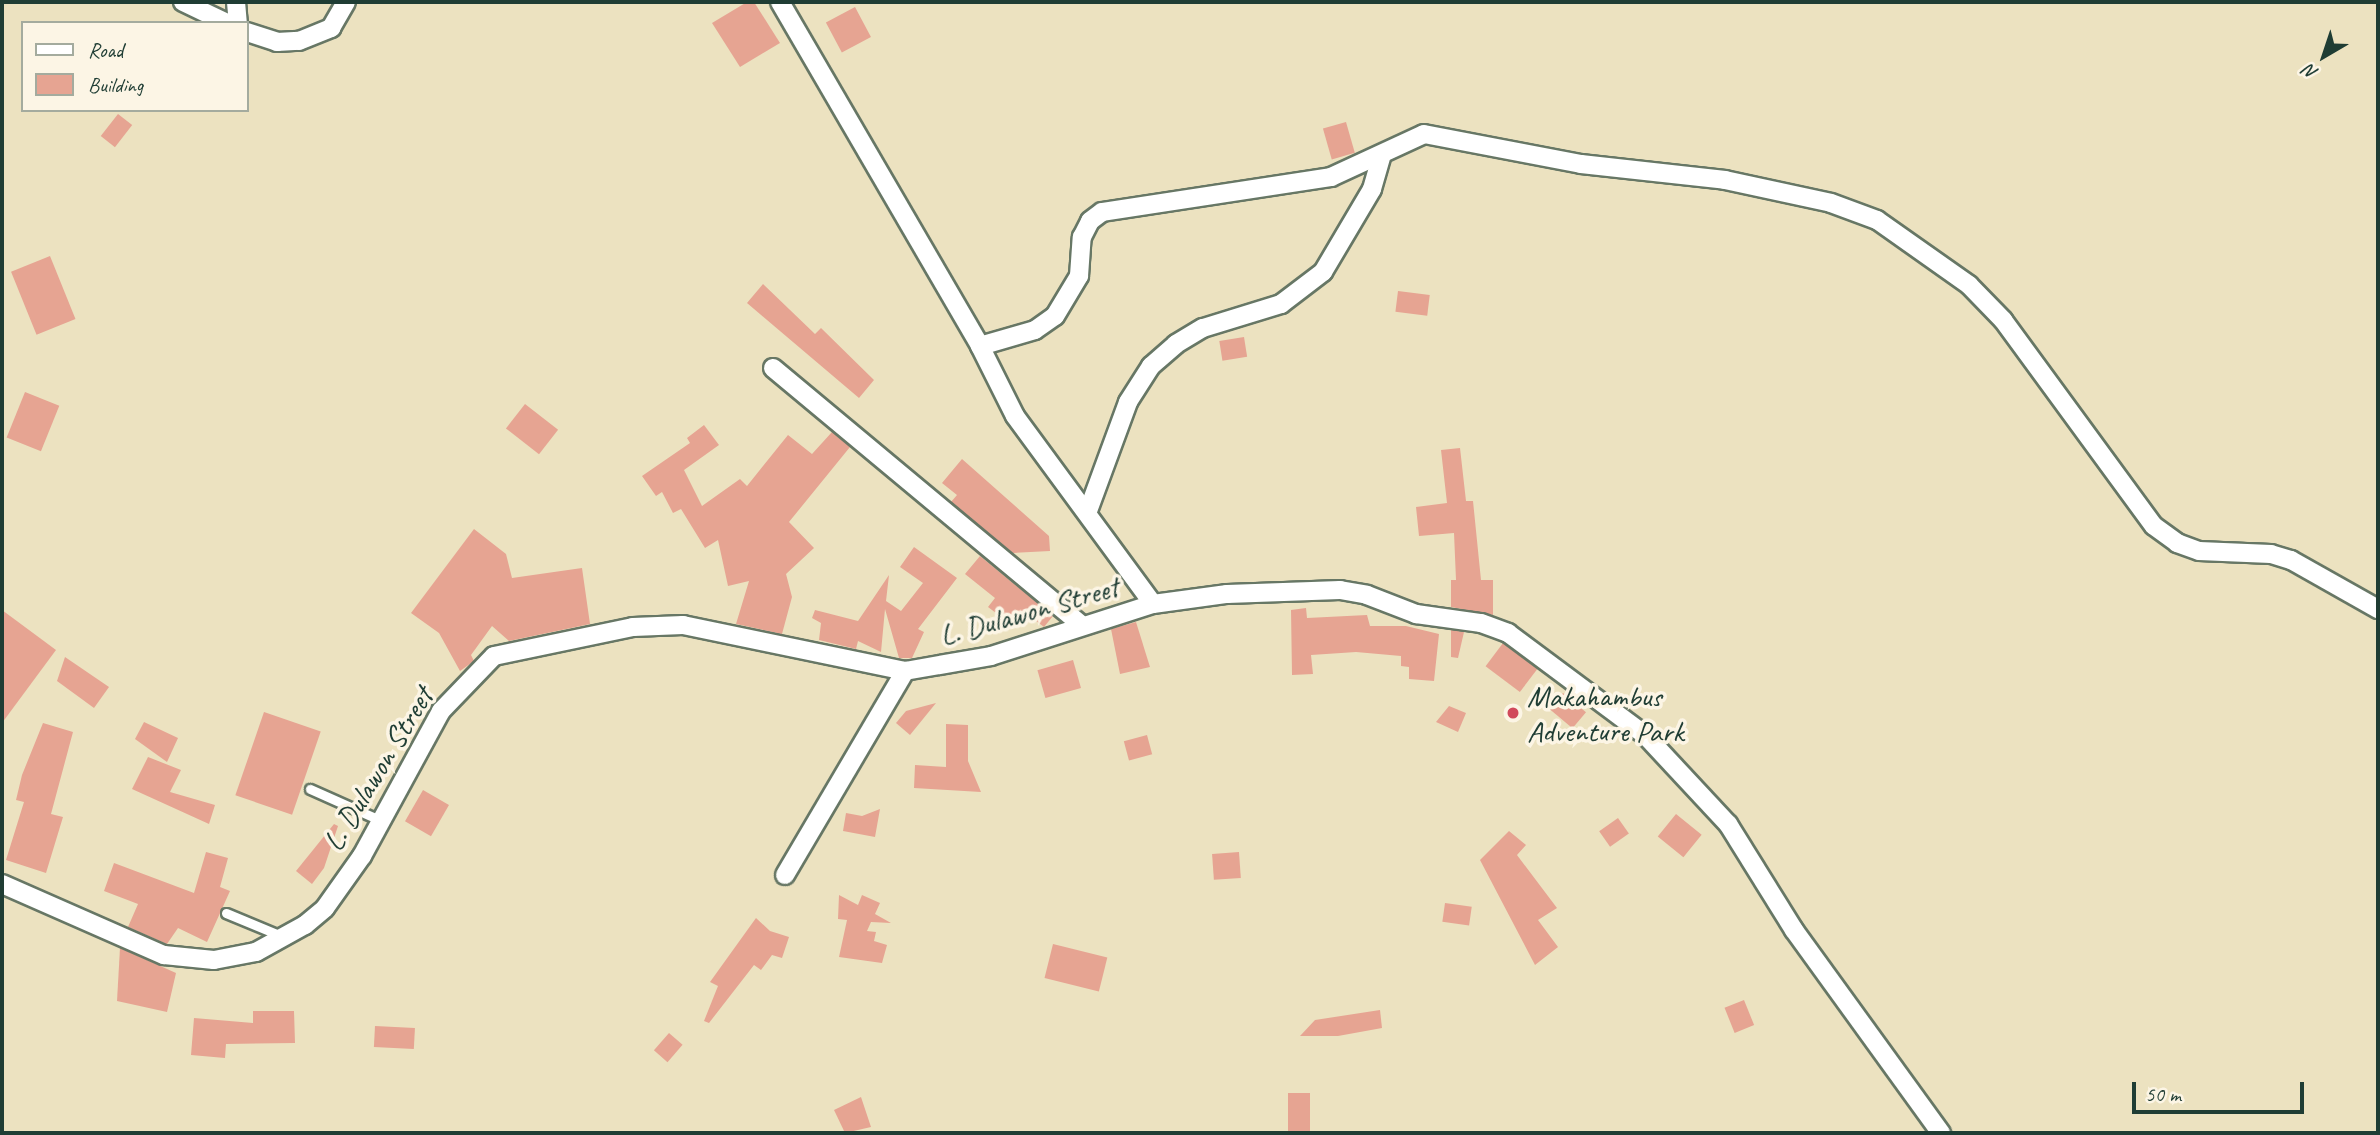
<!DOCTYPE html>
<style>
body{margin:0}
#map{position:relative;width:2380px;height:1135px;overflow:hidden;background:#ece2c0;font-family:Caveat,sans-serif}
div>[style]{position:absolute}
.building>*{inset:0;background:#e6a492;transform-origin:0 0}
.roads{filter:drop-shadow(2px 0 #677765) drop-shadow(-2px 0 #677765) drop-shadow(0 2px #677765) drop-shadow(0 -2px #677765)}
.service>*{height:9px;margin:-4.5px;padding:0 4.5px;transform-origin:4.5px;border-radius:4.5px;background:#fff}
.minor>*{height:18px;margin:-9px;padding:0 9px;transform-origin:9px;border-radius:9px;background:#fff}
.dots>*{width:19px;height:19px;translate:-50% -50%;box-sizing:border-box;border:4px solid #fcf5e5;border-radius:50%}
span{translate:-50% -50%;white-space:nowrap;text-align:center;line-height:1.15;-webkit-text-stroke:7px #fcf5e5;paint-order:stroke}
.street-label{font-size:30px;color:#1f3d34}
.poi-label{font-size:30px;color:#1f3d34}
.left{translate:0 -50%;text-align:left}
.frame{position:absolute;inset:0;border:4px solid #1f3d34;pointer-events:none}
.legend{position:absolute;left:21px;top:21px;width:228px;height:91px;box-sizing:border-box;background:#fcf5e5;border:2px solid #a4ab9e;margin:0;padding:9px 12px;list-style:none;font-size:21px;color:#1f3d34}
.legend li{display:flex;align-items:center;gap:14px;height:35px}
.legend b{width:35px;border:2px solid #a4ab9e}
.north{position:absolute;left:2289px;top:21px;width:70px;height:70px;-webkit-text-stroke:5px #fcf5e5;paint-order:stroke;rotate:219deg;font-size:19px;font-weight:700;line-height:28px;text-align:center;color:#1f3d34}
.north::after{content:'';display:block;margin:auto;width:24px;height:32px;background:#1f3d34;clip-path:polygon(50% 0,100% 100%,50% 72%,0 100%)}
.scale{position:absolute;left:2132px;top:1082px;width:172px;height:32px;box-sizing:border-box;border:4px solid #1f3d34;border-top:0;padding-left:9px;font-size:21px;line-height:24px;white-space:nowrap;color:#1f3d34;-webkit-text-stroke:5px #fcf5e5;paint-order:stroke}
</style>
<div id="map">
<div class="building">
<i style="clip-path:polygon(747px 2px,754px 2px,780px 43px,740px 67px,712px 23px)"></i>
<i style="left:855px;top:7px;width:34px;height:33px;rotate:62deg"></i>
<i style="left:118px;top:114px;width:18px;height:28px;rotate:38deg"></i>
<i style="left:1346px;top:122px;width:32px;height:24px;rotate:74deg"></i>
<i style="left:50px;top:256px;width:68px;height:42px;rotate:68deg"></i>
<i style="clip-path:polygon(763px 284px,815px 334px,821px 328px,874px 380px,859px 398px,747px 303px)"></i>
<i style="left:1398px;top:291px;width:32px;height:21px;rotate:7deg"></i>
<i style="left:1244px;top:337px;width:20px;height:25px;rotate:81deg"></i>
<i style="left:25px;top:392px;width:37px;height:49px;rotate:22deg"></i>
<i style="left:525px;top:404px;width:42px;height:31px;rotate:38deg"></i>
<i style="clip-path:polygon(704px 425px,719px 445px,684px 470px,702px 506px,740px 479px,747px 486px,788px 435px,812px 454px,832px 432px,850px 447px,789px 522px,814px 548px,786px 574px,792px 597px,782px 634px,736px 624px,749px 581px,728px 586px,718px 540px,705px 548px,681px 509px,673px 513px,662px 492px,656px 496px,642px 476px,690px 443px,687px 438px)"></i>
<i style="clip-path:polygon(1460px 448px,1466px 501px,1473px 501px,1481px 580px,1493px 580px,1493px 615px,1451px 607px,1451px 580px,1456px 580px,1454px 533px,1419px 536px,1416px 507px,1447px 503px,1441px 450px)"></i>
<i style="clip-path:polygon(962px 459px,1049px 536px,1050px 551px,1013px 553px,951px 502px,957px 495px,942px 483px)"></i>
<i style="clip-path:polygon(474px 529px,506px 554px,512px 578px,582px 568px,590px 624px,509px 641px,492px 626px,471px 655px,474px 661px,460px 671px,439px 633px,411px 613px)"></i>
<i style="clip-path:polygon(914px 547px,957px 578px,918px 629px,924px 632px,912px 658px,899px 658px,885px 609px,881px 652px,858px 641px,856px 649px,819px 640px,821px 623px,812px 618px,815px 610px,858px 621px,889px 575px,886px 601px,901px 611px,923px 583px,900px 567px)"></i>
<i style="clip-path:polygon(980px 556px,1053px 616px,1044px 627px,1023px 611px,1012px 625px,988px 607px,995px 598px,965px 574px)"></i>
<i style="clip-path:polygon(1306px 608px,1307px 618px,1367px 615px,1370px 626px,1406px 626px,1439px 634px,1434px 681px,1409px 679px,1409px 667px,1401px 666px,1401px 656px,1356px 652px,1311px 655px,1313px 674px,1292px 675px,1291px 610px)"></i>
<i style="clip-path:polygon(2px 610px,56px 650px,2px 723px)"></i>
<i style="clip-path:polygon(1136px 622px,1150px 667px,1120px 674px,1111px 629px)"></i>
<i style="clip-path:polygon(1451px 630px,1464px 632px,1458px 658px,1451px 657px)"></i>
<i style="left:1503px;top:643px;width:43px;height:29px;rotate:37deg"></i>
<i style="clip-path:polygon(65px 657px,109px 687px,94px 708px,57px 681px)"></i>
<i style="left:1073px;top:660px;width:29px;height:37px;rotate:74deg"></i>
<i style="left:1563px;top:693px;width:30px;height:21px;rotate:40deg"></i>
<i style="clip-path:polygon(936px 703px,910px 735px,896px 723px,906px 711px)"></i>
<i style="clip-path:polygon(1449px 706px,1466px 713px,1458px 732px,1436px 722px)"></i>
<i style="left:264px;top:712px;width:60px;height:88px;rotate:19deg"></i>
<i style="clip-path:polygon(144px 722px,178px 738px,167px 762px,135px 739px)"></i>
<i style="clip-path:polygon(43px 723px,73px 732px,51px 814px,63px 817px,46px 873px,6px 860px,24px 802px,16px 800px,22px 775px)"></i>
<i style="clip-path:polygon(946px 724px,968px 725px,968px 761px,981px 792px,914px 788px,915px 765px,946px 767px)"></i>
<i style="left:1147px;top:735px;width:20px;height:24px;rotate:75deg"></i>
<i style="clip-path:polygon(148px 757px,181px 770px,170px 792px,215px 805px,209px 824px,132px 789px)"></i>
<i style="left:423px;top:790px;width:30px;height:36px;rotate:30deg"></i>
<i style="clip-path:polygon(880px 809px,875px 837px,843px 831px,846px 813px,862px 816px)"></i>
<i style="left:1676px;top:814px;width:33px;height:29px;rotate:39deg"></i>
<i style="left:1618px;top:818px;width:19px;height:23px;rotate:55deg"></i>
<i style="clip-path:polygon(334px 824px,338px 826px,324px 868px,312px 884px,296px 871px)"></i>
<i style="clip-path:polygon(1509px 831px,1526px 845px,1517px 855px,1557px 908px,1538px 920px,1558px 947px,1535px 965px,1480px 860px)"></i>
<i style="clip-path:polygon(206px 852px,228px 858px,220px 887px,230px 891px,207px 942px,178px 928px,167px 944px,128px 927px,138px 904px,104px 891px,114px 863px,194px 893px)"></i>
<i style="left:1239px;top:852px;width:26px;height:27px;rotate:86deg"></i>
<i style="clip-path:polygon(839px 895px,858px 905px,862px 895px,880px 903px,875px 914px,891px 923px,871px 922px,867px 931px,876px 932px,874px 941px,887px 945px,882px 963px,839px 957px,847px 920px,838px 919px)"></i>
<i style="left:1445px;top:903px;width:27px;height:19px;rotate:8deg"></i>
<i style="clip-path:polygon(756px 918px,770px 931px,789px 937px,782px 958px,772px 955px,761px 970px,754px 965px,709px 1023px,704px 1021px,718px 986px,710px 982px)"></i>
<i style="left:1053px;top:944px;width:56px;height:35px;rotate:14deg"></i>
<i style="clip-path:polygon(120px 948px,176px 973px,167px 1012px,117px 1001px)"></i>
<i style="left:1744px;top:1000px;width:27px;height:21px;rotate:68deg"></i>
<i style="clip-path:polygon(1380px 1010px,1382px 1028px,1338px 1036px,1300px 1036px,1315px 1020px)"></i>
<i style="clip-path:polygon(253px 1011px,294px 1011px,295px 1043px,226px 1044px,225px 1058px,191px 1055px,194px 1018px,253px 1023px)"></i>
<i style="left:375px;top:1026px;width:40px;height:21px;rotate:3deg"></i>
<i style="left:669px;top:1033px;width:18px;height:23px;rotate:41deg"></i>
<i style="left:1288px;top:1093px;width:22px;height:40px"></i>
<i style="clip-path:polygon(861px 1097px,871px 1127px,845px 1133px,834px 1110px)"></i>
</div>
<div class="roads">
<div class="service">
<i style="left:310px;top:789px;width:77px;rotate:23.9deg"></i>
<i style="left:226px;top:913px;width:63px;rotate:22.5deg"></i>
</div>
<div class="minor">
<i style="left:183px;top:2px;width:49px;rotate:25.5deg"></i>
<i style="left:236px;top:2px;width:21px;rotate:85deg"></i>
<i style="left:780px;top:2px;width:398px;rotate:59.8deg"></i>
<i style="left:980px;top:346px;width:78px;rotate:63.4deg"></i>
<i style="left:1015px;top:416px;width:233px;rotate:53.7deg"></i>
<i style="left:247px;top:32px;width:32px;rotate:18deg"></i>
<i style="left:277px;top:42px;width:22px;rotate:-3deg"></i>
<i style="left:299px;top:41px;width:35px;rotate:-22deg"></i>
<i style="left:331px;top:28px;width:30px;rotate:-60deg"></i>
<i style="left:980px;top:346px;width:57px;rotate:-16.2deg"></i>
<i style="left:1035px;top:330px;width:24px;rotate:-35deg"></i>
<i style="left:1055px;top:316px;width:47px;rotate:-59deg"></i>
<i style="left:1079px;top:276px;width:39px;rotate:-86deg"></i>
<i style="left:1082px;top:237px;width:18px;rotate:-63deg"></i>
<i style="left:1090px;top:221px;width:15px;rotate:-37deg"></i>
<i style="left:1102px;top:212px;width:232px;rotate:-8.7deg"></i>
<i style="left:1331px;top:177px;width:102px;rotate:-24.8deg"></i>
<i style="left:1424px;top:134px;width:160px;rotate:10.8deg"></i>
<i style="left:1581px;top:164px;width:145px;rotate:6.3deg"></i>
<i style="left:1725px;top:180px;width:108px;rotate:12.2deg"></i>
<i style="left:1831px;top:203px;width:49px;rotate:20.3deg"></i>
<i style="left:1877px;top:220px;width:113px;rotate:35.2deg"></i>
<i style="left:1969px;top:285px;width:49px;rotate:45.8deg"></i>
<i style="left:2003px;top:320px;width:255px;rotate:53.8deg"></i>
<i style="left:2154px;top:526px;width:29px;rotate:36deg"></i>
<i style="left:2177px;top:543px;width:23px;rotate:20deg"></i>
<i style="left:2199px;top:551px;width:72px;rotate:2.4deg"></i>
<i style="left:2271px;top:554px;width:21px;rotate:17deg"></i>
<i style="left:2291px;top:560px;width:100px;rotate:29.4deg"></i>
<i style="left:773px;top:368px;width:401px;rotate:39.8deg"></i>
<i style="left:1088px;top:511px;width:116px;rotate:-69.8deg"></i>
<i style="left:1128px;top:402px;width:43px;rotate:-57.4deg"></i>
<i style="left:1151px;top:366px;width:33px;rotate:-41deg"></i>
<i style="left:1176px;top:344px;width:31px;rotate:-31deg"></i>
<i style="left:1203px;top:328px;width:82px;rotate:-17.1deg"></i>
<i style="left:1281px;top:304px;width:53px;rotate:-37.3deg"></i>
<i style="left:1323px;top:272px;width:96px;rotate:-59.4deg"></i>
<i style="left:1372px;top:189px;width:36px;rotate:-74deg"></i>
<i style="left:785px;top:875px;width:237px;rotate:-59.5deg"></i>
<i style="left:2px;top:884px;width:177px;rotate:23.7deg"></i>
<i style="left:164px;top:955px;width:50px;rotate:5.7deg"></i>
<i style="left:214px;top:960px;width:43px;rotate:-10.8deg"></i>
<i style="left:256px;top:952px;width:56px;rotate:-28.9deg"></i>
<i style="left:305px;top:925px;width:26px;rotate:-40deg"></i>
<i style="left:325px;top:908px;width:64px;rotate:-54.6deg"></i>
<i style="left:362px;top:856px;width:165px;rotate:-61.4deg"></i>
<i style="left:441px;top:711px;width:76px;rotate:-46.1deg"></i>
<i style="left:494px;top:656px;width:142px;rotate:-11.8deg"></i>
<i style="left:633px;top:627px;width:50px;rotate:-2.3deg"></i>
<i style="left:683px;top:625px;width:227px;rotate:11.7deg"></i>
<i style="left:905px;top:671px;width:87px;rotate:-9.9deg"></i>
<i style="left:991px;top:656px;width:170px;rotate:-17.8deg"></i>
<i style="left:1153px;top:604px;width:75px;rotate:-7.7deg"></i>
<i style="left:1227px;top:594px;width:113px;rotate:-2deg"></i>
<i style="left:1340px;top:590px;width:27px;rotate:10deg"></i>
<i style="left:1367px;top:595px;width:53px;rotate:21.2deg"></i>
<i style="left:1416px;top:614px;width:66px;rotate:7.9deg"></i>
<i style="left:1481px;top:623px;width:29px;rotate:20deg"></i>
<i style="left:1508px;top:633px;width:171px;rotate:36.7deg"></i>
<i style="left:1645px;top:735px;width:122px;rotate:47deg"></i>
<i style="left:1728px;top:824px;width:125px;rotate:58.1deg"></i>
<i style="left:1794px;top:930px;width:251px;rotate:54.1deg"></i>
</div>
</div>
<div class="dots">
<i style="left:1513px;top:713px;background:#d1495b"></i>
</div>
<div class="street-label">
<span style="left:1029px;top:611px;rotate:-16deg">L. Dulawon Street</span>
<span style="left:378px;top:769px;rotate:-59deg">L. Dulawon Street</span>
</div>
<div class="poi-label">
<span class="left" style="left:1527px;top:713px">Makahambus<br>Adventure Park</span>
</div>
<div class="frame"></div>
<ul class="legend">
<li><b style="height:9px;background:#fff"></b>Road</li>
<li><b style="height:19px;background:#e6a492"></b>Building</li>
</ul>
<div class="north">N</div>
<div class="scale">50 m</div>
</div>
